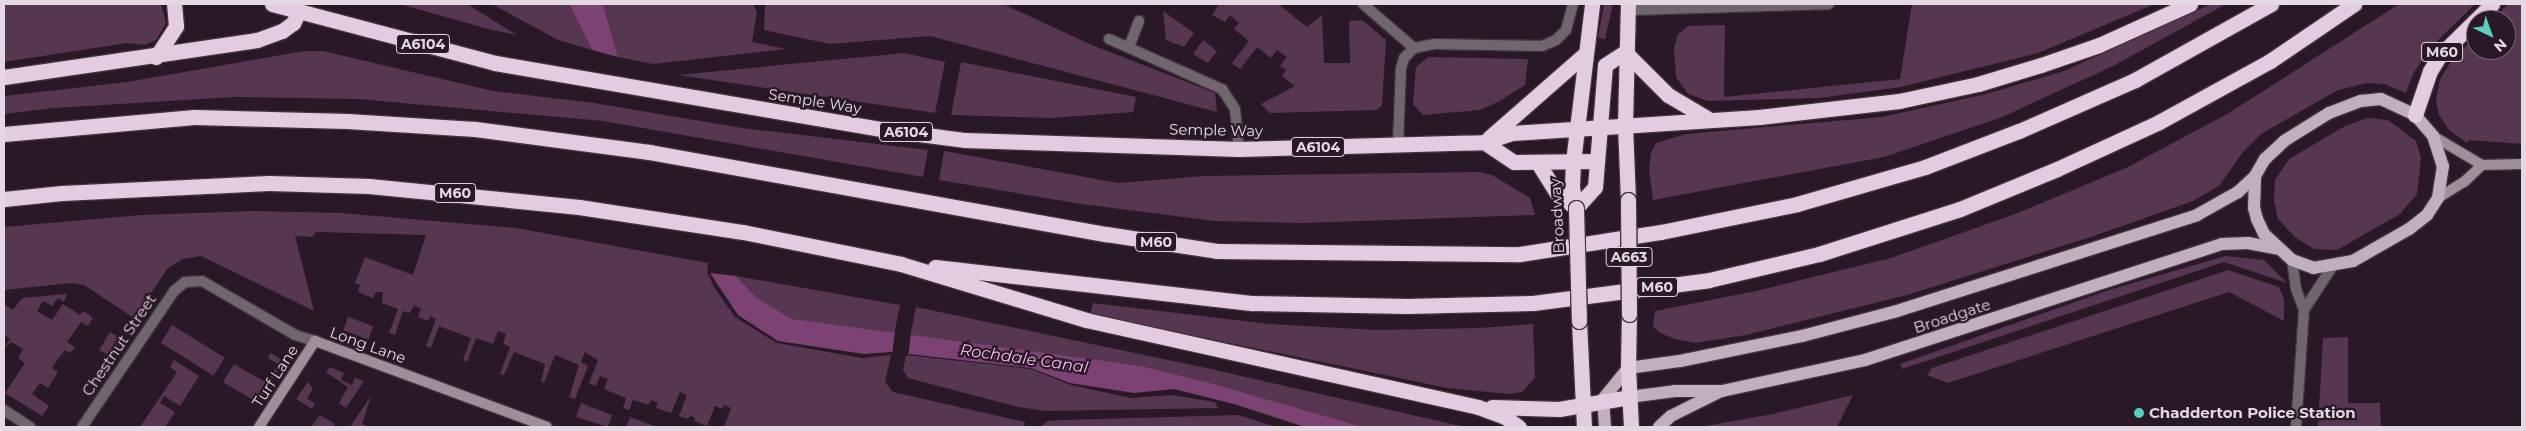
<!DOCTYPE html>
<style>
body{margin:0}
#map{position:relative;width:2526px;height:431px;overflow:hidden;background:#291926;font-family:Montserrat,sans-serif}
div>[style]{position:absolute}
.green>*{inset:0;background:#563651;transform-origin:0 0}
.water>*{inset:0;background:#7b4273}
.pier>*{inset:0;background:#291926;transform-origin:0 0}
.roads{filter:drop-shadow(1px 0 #433440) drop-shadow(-1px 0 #433440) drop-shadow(0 1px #433440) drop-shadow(0 -1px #433440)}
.street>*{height:10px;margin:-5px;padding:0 5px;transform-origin:5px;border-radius:5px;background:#70666e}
.secondary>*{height:10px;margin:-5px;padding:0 5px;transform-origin:5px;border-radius:5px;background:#9e8f9b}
.primary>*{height:12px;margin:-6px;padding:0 6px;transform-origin:6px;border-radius:6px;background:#c2afbe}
.highway>*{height:15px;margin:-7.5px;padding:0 7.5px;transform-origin:7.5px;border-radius:7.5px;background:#e3ccdf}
.bridges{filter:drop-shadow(1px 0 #433440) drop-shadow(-1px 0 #433440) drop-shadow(0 1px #433440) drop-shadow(0 -1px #433440)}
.highway-bridge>*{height:15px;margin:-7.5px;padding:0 7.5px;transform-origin:7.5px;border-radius:7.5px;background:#e3ccdf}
.dots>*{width:14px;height:14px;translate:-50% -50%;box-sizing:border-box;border:2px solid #291926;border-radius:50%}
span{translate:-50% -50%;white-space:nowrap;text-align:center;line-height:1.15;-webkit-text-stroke:4.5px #291926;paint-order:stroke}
.shield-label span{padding:1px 4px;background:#291926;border:1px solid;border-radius:4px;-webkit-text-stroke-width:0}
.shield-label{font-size:14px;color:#e4d8e2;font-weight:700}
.street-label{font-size:15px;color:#e4d8e2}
.poi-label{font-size:15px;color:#e4d8e2;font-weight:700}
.left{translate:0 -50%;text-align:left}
.water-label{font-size:16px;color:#febaf2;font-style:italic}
.frame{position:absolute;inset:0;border:5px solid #e4d8e2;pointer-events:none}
.north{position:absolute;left:2466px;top:10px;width:50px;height:50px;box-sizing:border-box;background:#291926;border:1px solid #746571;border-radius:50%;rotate:138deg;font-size:14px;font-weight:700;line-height:20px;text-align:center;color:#e4d8e2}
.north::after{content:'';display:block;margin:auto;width:18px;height:22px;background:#5acebd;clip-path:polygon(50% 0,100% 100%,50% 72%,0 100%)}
</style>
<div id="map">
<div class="green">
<i style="clip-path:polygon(4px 4px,161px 4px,166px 23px,156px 40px,145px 45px,127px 43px,4px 62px)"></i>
<i style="clip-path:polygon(399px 4px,467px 4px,517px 35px,492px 30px)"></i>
<i style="clip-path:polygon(492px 4px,569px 4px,592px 50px,558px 40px)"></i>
<i style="clip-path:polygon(603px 4px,753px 4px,757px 12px,752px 42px,786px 49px,653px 64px,618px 57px)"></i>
<i style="clip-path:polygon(765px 4px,1003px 4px,1092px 45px,1215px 93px,1217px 112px,930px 36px,830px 44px,764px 30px)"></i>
<i style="clip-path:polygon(1215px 4px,1278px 4px,1307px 27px,1322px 15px,1324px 63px,1350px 63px,1349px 21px,1362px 20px,1386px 40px,1382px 106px,1376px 110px,1270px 113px,1261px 104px,1295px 86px,1282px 76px,1286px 70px,1280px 66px,1287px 57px,1277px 50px,1271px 58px,1257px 47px,1240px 69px,1232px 63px,1249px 41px,1234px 29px,1239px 23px,1230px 15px,1225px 22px,1212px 15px,1218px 6px)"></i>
<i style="clip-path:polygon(1604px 4px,1613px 4px,1605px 39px,1598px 38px)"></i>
<i style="clip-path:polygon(1912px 4px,2155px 4px,2038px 53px,1901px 87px,1819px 98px,1708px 101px,1688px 94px,1676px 77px,1674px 48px,1678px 34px,1688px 26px,1725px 25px,1724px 97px,1900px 79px)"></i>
<i style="clip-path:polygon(2211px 4px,2226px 4px,2113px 66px,2000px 118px,1884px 157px,1653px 200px,1649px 170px,1651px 153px,1656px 143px,1686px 134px,1882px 117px,1986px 94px,2064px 71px)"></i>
<i style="clip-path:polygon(2399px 4px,2475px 4px,2430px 48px,2413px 74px,2406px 93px,2384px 84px,2366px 83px,2336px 91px,2261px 134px,2243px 152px,2219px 186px,2193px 201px,2091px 237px,1907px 295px,1746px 335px,1695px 343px,1675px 339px,1660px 333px,1653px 326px,1655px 311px,1756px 291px,1891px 258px,2015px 214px,2126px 168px,2229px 113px)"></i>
<i style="clip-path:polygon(2508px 4px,2522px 4px,2522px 144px,2469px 140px,2467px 143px,2449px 130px,2439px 115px,2436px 101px,2440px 79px,2452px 60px,2476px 36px,2476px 50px,2506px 50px,2506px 20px,2492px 20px)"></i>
<i style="clip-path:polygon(1163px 11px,1194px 33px,1184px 47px,1166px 40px)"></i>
<i style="clip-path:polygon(1203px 40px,1217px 51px,1208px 63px,1193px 54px)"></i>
<i style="clip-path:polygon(304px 51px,323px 51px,493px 91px,594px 103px,742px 128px,928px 150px,923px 177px,603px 121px,358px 99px,234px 97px,54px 108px,4px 114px,4px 96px,127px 82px)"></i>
<i style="clip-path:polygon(904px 53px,945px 62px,935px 113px,678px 75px)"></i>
<i style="clip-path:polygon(1428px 57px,1528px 59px,1525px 85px,1500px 101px,1480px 110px,1423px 115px,1413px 104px,1416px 67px)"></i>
<i style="clip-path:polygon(961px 62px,1136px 97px,1133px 112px,1051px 118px,951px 115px)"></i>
<i style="clip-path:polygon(2368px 118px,2388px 120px,2416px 141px,2421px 158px,2417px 194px,2400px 214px,2337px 250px,2314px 249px,2295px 237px,2278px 219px,2274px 200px,2275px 180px,2289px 159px,2345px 126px)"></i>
<i style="clip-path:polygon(944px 151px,1118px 183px,1203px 176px,1479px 172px,1492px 175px,1530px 198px,1535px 215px,1304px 223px,1215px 221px,1081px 204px,939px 180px)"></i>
<i style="clip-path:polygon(253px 211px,341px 213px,516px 228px,708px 263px,707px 272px,714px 287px,735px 317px,777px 343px,862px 358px,891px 355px,885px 382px,893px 392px,1025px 422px,1024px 427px,724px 427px,731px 408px,724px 405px,723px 409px,715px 406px,707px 426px,694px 421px,695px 418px,690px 416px,688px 419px,679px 416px,687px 395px,680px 392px,671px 413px,656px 408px,658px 403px,651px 400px,649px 405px,633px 400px,629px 410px,623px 408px,626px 398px,604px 389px,608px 379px,600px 376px,596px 386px,589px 383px,598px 360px,585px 352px,581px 362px,588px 366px,575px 399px,569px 397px,579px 365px,555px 355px,544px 383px,541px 382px,545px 364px,514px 352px,504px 375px,500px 374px,510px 347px,503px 344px,506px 334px,498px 331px,493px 344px,476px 338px,467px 362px,463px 360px,471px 338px,439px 326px,431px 348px,426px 346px,436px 319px,430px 316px,428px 321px,418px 317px,421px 309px,414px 305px,410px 313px,403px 311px,395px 335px,389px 333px,398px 309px,382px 303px,383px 292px,376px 292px,373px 298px,358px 292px,360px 285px,355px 283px,365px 257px,413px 275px,426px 235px,316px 232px,312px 237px,295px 236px,314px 311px,201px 256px,183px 259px,168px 268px,134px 318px,84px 285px,72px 283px,4px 290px,4px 227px,141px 215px)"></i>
<i style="clip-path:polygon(2225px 256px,2264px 260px,2287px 283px,2224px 262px,1902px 369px,1900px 364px,2106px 291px)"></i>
<i style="clip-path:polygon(2228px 270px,2279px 287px,2284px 299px,2284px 321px,2229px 292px,1948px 383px,1927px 375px,1932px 368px)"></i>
<i style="clip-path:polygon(736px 276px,900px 305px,894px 335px,792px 319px,756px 297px)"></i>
<i style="clip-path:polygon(67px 294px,64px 302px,58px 298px,52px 306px,43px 301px,37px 311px,52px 320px,63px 304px,80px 315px,84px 311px,93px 318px,88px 326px,81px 322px,67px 342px,75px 347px,70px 353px,65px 350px,58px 359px,52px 368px,58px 372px,48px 388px,40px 383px,32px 394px,49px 406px,42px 416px,5px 393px,25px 363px,18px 358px,23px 349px,11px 342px,4px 348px,10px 339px,4px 335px,4px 304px,13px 310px,22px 298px)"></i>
<i style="clip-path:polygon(1093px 303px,1269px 324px,1376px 330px,1479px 328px,1533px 324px,1535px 378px,1522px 392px,1509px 394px,1447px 388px,1090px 314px)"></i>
<i style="clip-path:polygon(916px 307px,1211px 369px,1465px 427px,1363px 427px,1211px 383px,1142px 366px,910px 337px)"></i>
<i style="left:348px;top:317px;width:27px;height:14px;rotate:20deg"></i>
<i style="left:172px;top:325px;width:62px;height:21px;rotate:32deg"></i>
<i style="left:110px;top:332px;width:12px;height:21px;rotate:31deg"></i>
<i style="clip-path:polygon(2348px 337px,2348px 403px,2380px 403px,2381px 427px,2318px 427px,2323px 338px)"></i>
<i style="clip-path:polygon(270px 353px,284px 361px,258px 403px,223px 382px,234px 364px,267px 383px,278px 364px,268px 358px)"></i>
<i style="clip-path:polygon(906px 355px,1031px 369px,1071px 385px,1131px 398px,1171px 395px,1215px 402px,1218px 408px,1046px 411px,1018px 407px,908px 378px,903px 370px)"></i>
<i style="clip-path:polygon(174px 360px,199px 376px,180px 406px,164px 396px,160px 403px,175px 412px,165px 427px,140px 427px,177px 372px,170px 367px)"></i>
<i style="clip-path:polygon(330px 367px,344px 373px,341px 380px,352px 385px,355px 378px,364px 381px,346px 408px,339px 403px,348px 387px,326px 372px)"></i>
<i style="clip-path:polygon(308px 382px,313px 389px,307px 398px,315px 404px,312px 409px,296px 399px)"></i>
<i style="clip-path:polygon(1853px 395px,1837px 427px,1700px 427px,1773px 414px)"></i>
<i style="clip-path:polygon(371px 396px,362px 424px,369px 427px,350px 427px)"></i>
<i style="clip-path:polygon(581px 403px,612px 415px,608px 427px,576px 417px)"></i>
<i style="clip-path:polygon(320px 415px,335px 424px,333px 427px,311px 427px)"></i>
<i style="clip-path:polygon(1238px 415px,1277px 427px,1040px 427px,1048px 421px,1062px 420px)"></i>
<i style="clip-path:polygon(630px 417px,654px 426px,654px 427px,626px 427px)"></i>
</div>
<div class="water">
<i style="clip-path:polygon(569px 4px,603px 4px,618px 57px,592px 50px)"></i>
<i style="clip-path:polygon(710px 273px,736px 276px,756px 297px,792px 319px,1142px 366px,1211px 383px,1363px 427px,1305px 427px,1234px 404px,1174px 389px,1134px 393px,1070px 383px,1031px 368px,891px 352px,864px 354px,778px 341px,738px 315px)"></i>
</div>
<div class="pier">
<i style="left:895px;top:332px;width:16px;height:22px;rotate:7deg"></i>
</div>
<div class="roads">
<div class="street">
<i style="left:1363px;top:4px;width:67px;rotate:40.8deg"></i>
<i style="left:1628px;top:10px;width:201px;rotate:-1.7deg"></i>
<i style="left:1109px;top:39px;width:124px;rotate:23.9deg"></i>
<i style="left:1222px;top:89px;width:24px;rotate:57deg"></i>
<i style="left:1235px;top:109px;width:40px;rotate:84.3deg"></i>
<i style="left:1129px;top:47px;width:28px;rotate:-69deg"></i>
<i style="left:1398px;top:145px;width:77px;rotate:-87.8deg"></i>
<i style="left:1401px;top:68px;width:10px;rotate:-73deg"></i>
<i style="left:1404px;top:58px;width:14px;rotate:-45deg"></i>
<i style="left:1414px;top:48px;width:21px;rotate:-11deg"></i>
<i style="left:1435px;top:44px;width:107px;rotate:1.1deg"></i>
<i style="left:1542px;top:46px;width:15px;rotate:-23deg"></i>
<i style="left:1556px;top:40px;width:14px;rotate:-45deg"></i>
<i style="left:1566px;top:30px;width:27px;rotate:-75deg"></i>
<i style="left:2292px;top:260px;width:29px;rotate:82deg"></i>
<i style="left:2296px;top:289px;width:22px;rotate:69deg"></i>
<i style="left:2304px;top:310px;width:117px;rotate:93.9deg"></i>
<i style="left:2304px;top:310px;width:51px;rotate:-56.9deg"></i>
<i style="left:4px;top:410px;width:31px;rotate:33deg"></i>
<i style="left:82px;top:427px;width:164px;rotate:-55.9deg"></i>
<i style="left:174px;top:291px;width:14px;rotate:-39deg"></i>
<i style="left:185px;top:282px;width:17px;rotate:-3deg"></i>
<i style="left:202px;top:281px;width:108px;rotate:30.1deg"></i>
<i style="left:295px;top:335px;width:21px;rotate:17deg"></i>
</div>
<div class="secondary">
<i style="left:2433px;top:136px;width:57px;rotate:30.6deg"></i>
<i style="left:2482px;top:165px;width:40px;rotate:-1.4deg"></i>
<i style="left:2438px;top:198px;width:31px;rotate:-32deg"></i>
<i style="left:2464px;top:182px;width:25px;rotate:-43deg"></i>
<i style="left:259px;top:427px;width:103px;rotate:-56.9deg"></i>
<i style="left:315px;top:341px;width:247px;rotate:20.3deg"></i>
</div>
<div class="primary">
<i style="left:2381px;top:99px;width:38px;rotate:25deg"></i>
<i style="left:2415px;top:115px;width:28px;rotate:49deg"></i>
<i style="left:2433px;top:136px;width:32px;rotate:72deg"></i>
<i style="left:2443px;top:166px;width:32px;rotate:99deg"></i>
<i style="left:2438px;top:198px;width:20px;rotate:123deg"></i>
<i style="left:2427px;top:215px;width:23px;rotate:142deg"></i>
<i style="left:2409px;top:229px;width:64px;rotate:150.3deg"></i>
<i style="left:2353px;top:261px;width:40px;rotate:170deg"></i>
<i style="left:2314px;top:268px;width:23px;rotate:-160deg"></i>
<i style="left:2292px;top:260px;width:38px;rotate:-137deg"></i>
<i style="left:2264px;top:234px;width:17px;rotate:-115deg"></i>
<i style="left:2257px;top:219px;width:11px;rotate:-105deg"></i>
<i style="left:2254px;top:208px;width:32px;rotate:-88deg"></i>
<i style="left:2255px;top:176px;width:20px;rotate:-60deg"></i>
<i style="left:2265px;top:159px;width:26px;rotate:-43deg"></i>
<i style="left:2284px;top:141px;width:53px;rotate:-31.9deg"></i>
<i style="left:2329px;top:113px;width:34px;rotate:-21deg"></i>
<i style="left:2361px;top:101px;width:20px;rotate:-6deg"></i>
<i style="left:1629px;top:397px;width:46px;rotate:-7.4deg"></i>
<i style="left:1675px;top:391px;width:47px"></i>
<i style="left:1722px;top:391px;width:146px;rotate:-12.2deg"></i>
<i style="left:1865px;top:360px;width:375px;rotate:-18deg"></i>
<i style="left:2222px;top:244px;width:26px;rotate:-2deg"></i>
<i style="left:2248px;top:243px;width:31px;rotate:11deg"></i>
<i style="left:1605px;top:427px;width:28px;rotate:-94deg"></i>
<i style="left:1603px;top:399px;width:40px;rotate:-51deg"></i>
<i style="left:1628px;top:368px;width:52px;rotate:-7.7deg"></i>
<i style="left:1680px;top:361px;width:125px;rotate:-11.6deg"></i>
<i style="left:1802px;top:336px;width:98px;rotate:-14.7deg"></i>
<i style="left:1897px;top:311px;width:315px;rotate:-17.7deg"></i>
<i style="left:2197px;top:215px;width:47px;rotate:-29.3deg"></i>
<i style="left:2238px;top:192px;width:23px;rotate:-43deg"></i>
<i style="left:1659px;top:427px;width:16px;rotate:-43deg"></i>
<i style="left:1671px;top:416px;width:54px;rotate:-26.6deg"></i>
</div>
<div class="highway">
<i style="left:272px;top:4px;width:231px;rotate:14.8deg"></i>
<i style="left:495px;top:63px;width:392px;rotate:9.7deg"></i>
<i style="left:881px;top:129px;width:85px;rotate:7.5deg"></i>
<i style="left:965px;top:140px;width:274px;rotate:1.9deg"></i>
<i style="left:1239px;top:149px;width:245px;rotate:-1.6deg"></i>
<i style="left:1484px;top:142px;width:29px;rotate:-18deg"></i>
<i style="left:1512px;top:133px;width:248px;rotate:-3.7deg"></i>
<i style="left:1759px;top:117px;width:141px;rotate:-6.5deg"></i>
<i style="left:1899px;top:101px;width:81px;rotate:-12.1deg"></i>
<i style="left:1978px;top:84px;width:66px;rotate:-16.8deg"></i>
<i style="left:2041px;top:65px;width:61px;rotate:-19deg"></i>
<i style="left:2099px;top:45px;width:100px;rotate:-24.3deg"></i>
<i style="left:1625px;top:52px;width:61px;rotate:45deg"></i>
<i style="left:1668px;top:95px;width:45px;rotate:30.5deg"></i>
<i style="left:156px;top:57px;width:37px;rotate:-57deg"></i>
<i style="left:176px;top:26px;width:22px;rotate:-95deg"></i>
<i style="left:4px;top:77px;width:256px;rotate:-8.3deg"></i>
<i style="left:257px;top:40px;width:27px;rotate:-20deg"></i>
<i style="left:282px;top:31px;width:14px;rotate:-36deg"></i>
<i style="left:293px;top:23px;width:13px;rotate:-63deg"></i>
<i style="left:2415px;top:115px;width:46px;rotate:-71.2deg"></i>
<i style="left:2430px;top:71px;width:19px;rotate:-58deg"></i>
<i style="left:2440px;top:55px;width:73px;rotate:-44.4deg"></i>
<i style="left:4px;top:134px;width:191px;rotate:-5.1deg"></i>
<i style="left:194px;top:117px;width:153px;rotate:1.5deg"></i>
<i style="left:347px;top:121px;width:128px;rotate:3.6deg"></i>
<i style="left:475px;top:129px;width:176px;rotate:7.5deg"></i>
<i style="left:649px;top:152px;width:464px;rotate:10.2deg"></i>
<i style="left:1106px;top:234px;width:112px;rotate:8.7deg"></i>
<i style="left:1217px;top:251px;width:303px;rotate:0.6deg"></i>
<i style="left:1520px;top:254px;width:143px;rotate:-8.9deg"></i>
<i style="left:1661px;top:232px;width:139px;rotate:-11.6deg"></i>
<i style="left:1797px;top:204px;width:133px;rotate:-16.1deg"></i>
<i style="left:1925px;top:167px;width:101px;rotate:-21deg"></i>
<i style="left:2019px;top:131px;width:127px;rotate:-23.7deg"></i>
<i style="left:2135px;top:80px;width:156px;rotate:-29.2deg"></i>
<i style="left:1489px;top:138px;width:128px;rotate:-41.2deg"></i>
<i style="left:1484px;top:142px;width:36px;rotate:34deg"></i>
<i style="left:1514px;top:162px;width:82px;rotate:-0.7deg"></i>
<i style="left:1538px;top:163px;width:36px;rotate:58deg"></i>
<i style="left:1557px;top:193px;width:24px;rotate:38deg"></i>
<i style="left:4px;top:199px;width:58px;rotate:-5.9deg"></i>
<i style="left:62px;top:193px;width:207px;rotate:-2.8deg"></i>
<i style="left:269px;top:183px;width:100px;rotate:1.7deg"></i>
<i style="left:369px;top:186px;width:211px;rotate:5.7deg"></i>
<i style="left:579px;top:207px;width:166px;rotate:8.7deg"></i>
<i style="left:743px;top:232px;width:161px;rotate:11.4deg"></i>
<i style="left:901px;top:264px;width:193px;rotate:16.8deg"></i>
<i style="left:1086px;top:320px;width:402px;rotate:12.5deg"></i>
<i style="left:1478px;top:407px;width:29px;rotate:20deg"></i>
<i style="left:1505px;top:417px;width:17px;rotate:36deg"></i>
<i style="left:1628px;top:200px;width:75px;rotate:-92.3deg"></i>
<i style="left:1625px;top:125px;width:121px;rotate:-88.6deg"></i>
<i style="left:1576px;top:208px;width:20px;rotate:-101deg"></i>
<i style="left:1572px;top:188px;width:26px;rotate:-88deg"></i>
<i style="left:1573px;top:162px;width:159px;rotate:-83.1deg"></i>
<i style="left:1576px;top:208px;width:28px;rotate:-48deg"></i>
<i style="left:1595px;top:187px;width:122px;rotate:-85.3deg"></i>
<i style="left:1605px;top:65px;width:24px;rotate:-33deg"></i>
<i style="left:935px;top:267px;width:320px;rotate:6.5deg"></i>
<i style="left:1253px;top:303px;width:154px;rotate:1.1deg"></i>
<i style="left:1407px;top:306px;width:126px;rotate:-1.4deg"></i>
<i style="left:1533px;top:303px;width:177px;rotate:-7.4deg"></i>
<i style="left:1709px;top:280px;width:113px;rotate:-13.3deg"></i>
<i style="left:1819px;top:254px;width:148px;rotate:-17.7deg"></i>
<i style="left:1960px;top:209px;width:105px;rotate:-22.4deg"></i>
<i style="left:2057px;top:169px;width:112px;rotate:-24.7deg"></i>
<i style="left:2159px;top:122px;width:127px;rotate:-28.8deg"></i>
<i style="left:2270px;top:61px;width:102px;rotate:-34.2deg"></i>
<i style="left:1629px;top:314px;width:54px;rotate:91.1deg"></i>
<i style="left:1628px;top:368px;width:59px;rotate:87.1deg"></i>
<i style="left:1579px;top:321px;width:106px;rotate:87.3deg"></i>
<i style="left:1492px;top:407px;width:67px;rotate:1.7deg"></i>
<i style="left:1559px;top:409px;width:71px;rotate:-9.7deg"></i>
</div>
</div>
<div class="bridges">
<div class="highway-bridge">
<i style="left:1628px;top:200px;width:114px;rotate:89.5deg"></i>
<i style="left:1576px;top:208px;width:113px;rotate:88.5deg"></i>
</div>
</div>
<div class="dots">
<i style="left:2139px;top:413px;background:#5acebd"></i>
</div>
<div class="shield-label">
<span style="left:423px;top:44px">A6104</span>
<span style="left:2442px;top:52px">M60</span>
<span style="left:906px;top:132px">A6104</span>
<span style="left:1318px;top:147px">A6104</span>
<span style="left:455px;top:193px">M60</span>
<span style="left:1156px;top:242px">M60</span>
<span style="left:1629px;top:257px">A663</span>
<span style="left:1657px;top:287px">M60</span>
</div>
<div class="street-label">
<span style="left:815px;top:101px;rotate:9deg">Semple Way</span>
<span style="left:1216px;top:130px;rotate:1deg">Semple Way</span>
<span style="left:1557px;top:216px;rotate:-93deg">Broadway</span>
<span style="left:1952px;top:316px;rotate:-18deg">Broadgate</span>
<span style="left:119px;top:345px;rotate:-56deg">Chestnut Street</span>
<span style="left:368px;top:345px;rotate:20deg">Long Lane</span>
<span style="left:275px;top:376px;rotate:-57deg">Turf Lane</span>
</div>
<div class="poi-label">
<span class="left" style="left:2149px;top:413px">Chadderton Police Station</span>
</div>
<div class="water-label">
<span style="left:1024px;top:359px;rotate:8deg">Rochdale Canal</span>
</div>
<div class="frame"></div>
<div class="north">N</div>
</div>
